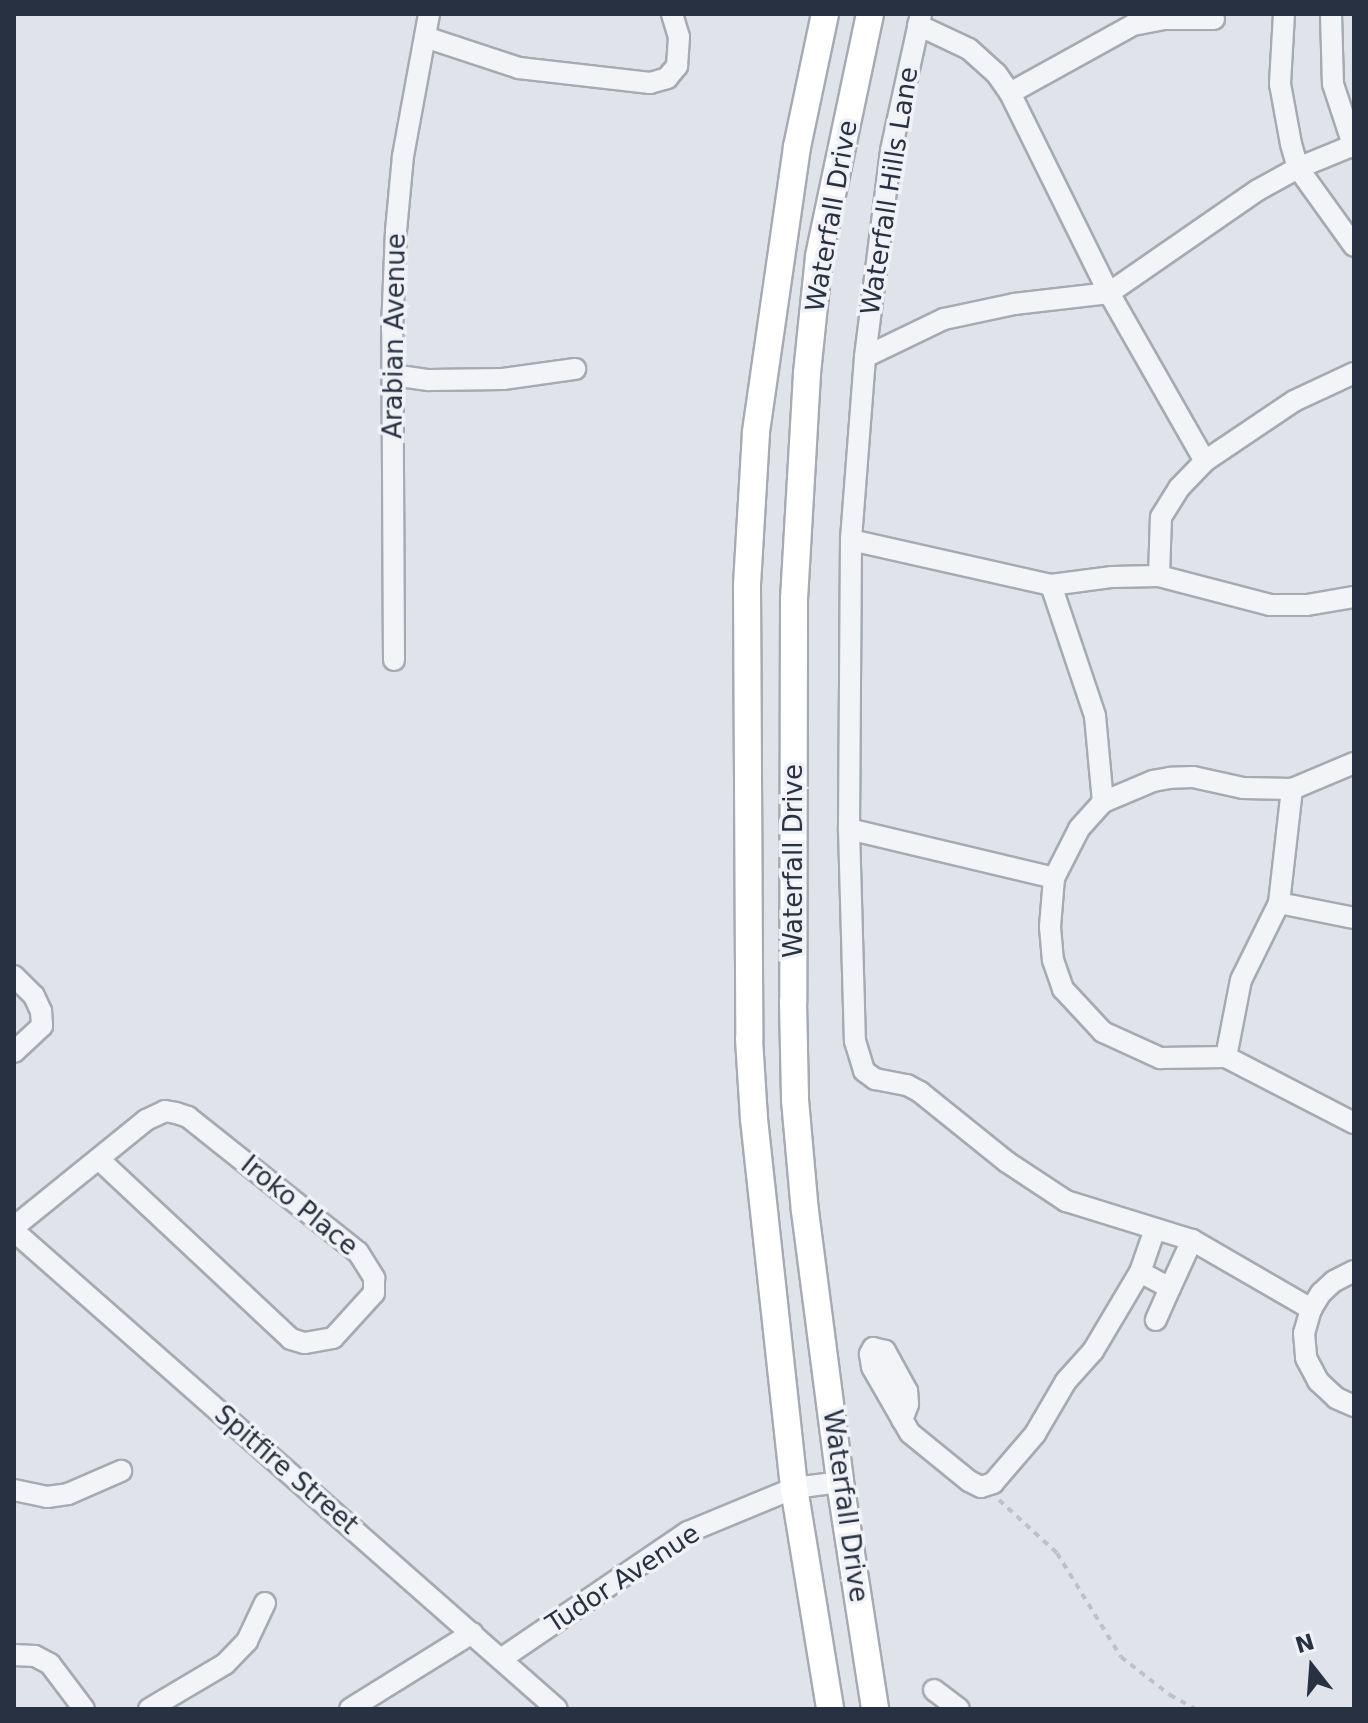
<!DOCTYPE html>
<style>
body{margin:0}
#map{position:relative;width:1368px;height:1723px;overflow:hidden;background:#e0e3e9;font-family:"DejaVu Sans",sans-serif}
div>[style]{position:absolute}
.path>*{height:4px;margin-top:-2px;transform-origin:0;background:repeating-linear-gradient(90deg,#bec1c8 0 6px,transparent 0 12px)}
.roads{filter:drop-shadow(2px 0 #a5aab3) drop-shadow(-2px 0 #a5aab3) drop-shadow(0 2px #a5aab3) drop-shadow(0 -2px #a5aab3)}
.minor>*{height:20px;margin:-10px;padding:0 10px;transform-origin:10px;border-radius:10px;background:#f3f4f7}
.major>*{height:26px;margin:-13px;padding:0 13px;transform-origin:13px;border-radius:13px;background:#fff}
span{translate:-50% -50%;white-space:nowrap;text-align:center;line-height:1.15;-webkit-text-stroke:7px #f0f2f7;paint-order:stroke}
.street-label{font-size:26px;color:#283141}
.frame{position:absolute;inset:0;border:16px solid #283141;pointer-events:none}
.north{position:absolute;left:1272px;top:1627px;width:80px;height:80px;-webkit-text-stroke:6px #f0f2f7;paint-order:stroke;rotate:343deg;font-size:22px;font-weight:700;line-height:32px;text-align:center;color:#283141}
.north::after{content:'';display:block;margin:auto;width:28px;height:36px;background:#283141;clip-path:polygon(50% 0,100% 100%,50% 72%,0 100%)}
</style>
<div id="map">
<div class="path">
<i style="left:999px;top:1500px;width:79px;rotate:42.4deg"></i>
<i style="left:1057px;top:1553px;width:122px;rotate:58.4deg"></i>
<i style="left:1121px;top:1657px;width:62px;rotate:37.8deg"></i>
<i style="left:1170px;top:1695px;width:29px;rotate:29deg"></i>
</div>
<div class="roads">
<div class="minor">
<i style="left:921px;top:14px;width:140px;rotate:102.4deg"></i>
<i style="left:891px;top:151px;width:208px;rotate:97.2deg"></i>
<i style="left:865px;top:357px;width:184px;rotate:94.4deg"></i>
<i style="left:851px;top:540px;width:289px;rotate:90.4deg"></i>
<i style="left:849px;top:829px;width:211px;rotate:13.4deg"></i>
<i style="left:1284px;top:14px;width:70px;rotate:93.3deg"></i>
<i style="left:1280px;top:84px;width:61px;rotate:79.6deg"></i>
<i style="left:1291px;top:144px;width:25px;rotate:74deg"></i>
<i style="left:1298px;top:168px;width:96px;rotate:54.3deg"></i>
<i style="left:1331px;top:14px;width:70px;rotate:88.4deg"></i>
<i style="left:1333px;top:84px;width:67px;rotate:71.8deg"></i>
<i style="left:918px;top:25px;width:56px;rotate:25.2deg"></i>
<i style="left:969px;top:49px;width:36px;rotate:42deg"></i>
<i style="left:996px;top:73px;width:24px;rotate:55deg"></i>
<i style="left:1010px;top:93px;width:223px;rotate:63.7deg"></i>
<i style="left:1109px;top:293px;width:193px;rotate:60.3deg"></i>
<i style="left:425px;top:37px;width:99px;rotate:18.3deg"></i>
<i style="left:519px;top:68px;width:132px;rotate:6.5deg"></i>
<i style="left:650px;top:83px;width:18px;rotate:-16deg"></i>
<i style="left:667px;top:78px;width:16px;rotate:-50deg"></i>
<i style="left:677px;top:66px;width:29px;rotate:-86deg"></i>
<i style="left:679px;top:37px;width:24px;rotate:-107deg"></i>
<i style="left:1010px;top:93px;width:141px;rotate:-28.9deg"></i>
<i style="left:1133px;top:25px;width:32px;rotate:-11deg"></i>
<i style="left:1164px;top:19px;width:50px"></i>
<i style="left:865px;top:357px;width:88px;rotate:-25.7deg"></i>
<i style="left:944px;top:319px;width:72px;rotate:-12.1deg"></i>
<i style="left:1014px;top:304px;width:96px;rotate:-6.6deg"></i>
<i style="left:1109px;top:293px;width:181px;rotate:-34.7deg"></i>
<i style="left:1258px;top:190px;width:46px;rotate:-28.8deg"></i>
<i style="left:1298px;top:168px;width:61px;rotate:-22.3deg"></i>
<i style="left:392px;top:375px;width:37px;rotate:8deg"></i>
<i style="left:429px;top:380px;width:74px;rotate:-0.8deg"></i>
<i style="left:503px;top:379px;width:73px;rotate:-7.9deg"></i>
<i style="left:851px;top:540px;width:205px;rotate:12.7deg"></i>
<i style="left:1051px;top:585px;width:62px;rotate:-7.5deg"></i>
<i style="left:1112px;top:577px;width:47px;rotate:-1.2deg"></i>
<i style="left:1159px;top:576px;width:59px;rotate:-88.1deg"></i>
<i style="left:1161px;top:517px;width:34px;rotate:-58deg"></i>
<i style="left:1179px;top:488px;width:37px;rotate:-46deg"></i>
<i style="left:1205px;top:461px;width:107px;rotate:-34deg"></i>
<i style="left:1294px;top:401px;width:66px;rotate:-25deg"></i>
<i style="left:1159px;top:576px;width:115px;rotate:14.6deg"></i>
<i style="left:1270px;top:605px;width:37px"></i>
<i style="left:1307px;top:605px;width:48px;rotate:-9.7deg"></i>
<i style="left:1051px;top:585px;width:138px;rotate:71.4deg"></i>
<i style="left:1095px;top:716px;width:86px;rotate:84.7deg"></i>
<i style="left:394px;top:660px;width:330px;rotate:-90.3deg"></i>
<i style="left:392px;top:330px;width:99px;rotate:-87.7deg"></i>
<i style="left:396px;top:231px;width:75px;rotate:-84.7deg"></i>
<i style="left:403px;top:156px;width:144px;rotate:-79.6deg"></i>
<i style="left:1354px;top:763px;width:67px;rotate:157.2deg"></i>
<i style="left:1292px;top:789px;width:49px;rotate:-178.8deg"></i>
<i style="left:1243px;top:788px;width:51px;rotate:-167.6deg"></i>
<i style="left:1193px;top:777px;width:23px;rotate:178deg"></i>
<i style="left:1170px;top:778px;width:17px;rotate:170deg"></i>
<i style="left:1153px;top:781px;width:54px;rotate:157.2deg"></i>
<i style="left:1103px;top:802px;width:36px;rotate:132deg"></i>
<i style="left:1079px;top:829px;width:55px;rotate:117deg"></i>
<i style="left:1054px;top:878px;width:49px;rotate:94.7deg"></i>
<i style="left:1050px;top:927px;width:33px;rotate:85deg"></i>
<i style="left:1053px;top:960px;width:31px;rotate:71deg"></i>
<i style="left:1063px;top:989px;width:59px;rotate:47.1deg"></i>
<i style="left:1103px;top:1032px;width:63px;rotate:24.5deg"></i>
<i style="left:1160px;top:1058px;width:66px;rotate:-0.9deg"></i>
<i style="left:1226px;top:1057px;width:144px;rotate:27.3deg"></i>
<i style="left:849px;top:829px;width:212px;rotate:88.4deg"></i>
<i style="left:855px;top:1041px;width:31px;rotate:73deg"></i>
<i style="left:864px;top:1071px;width:14px;rotate:36deg"></i>
<i style="left:875px;top:1079px;width:33px;rotate:11deg"></i>
<i style="left:907px;top:1085px;width:15px;rotate:28deg"></i>
<i style="left:920px;top:1092px;width:112px;rotate:38.8deg"></i>
<i style="left:1007px;top:1162px;width:71px;rotate:33.5deg"></i>
<i style="left:1066px;top:1201px;width:132px;rotate:17.2deg"></i>
<i style="left:1192px;top:1240px;width:138px;rotate:30.1deg"></i>
<i style="left:1279px;top:903px;width:76px;rotate:11.3deg"></i>
<i style="left:14px;top:976px;width:28px;rotate:45deg"></i>
<i style="left:34px;top:996px;width:17px;rotate:65deg"></i>
<i style="left:41px;top:1011px;width:15px;rotate:86deg"></i>
<i style="left:42px;top:1026px;width:38px;rotate:137deg"></i>
<i style="left:1226px;top:1057px;width:78px;rotate:-79deg"></i>
<i style="left:1241px;top:980px;width:86px;rotate:-63.7deg"></i>
<i style="left:1279px;top:903px;width:115px;rotate:-83.5deg"></i>
<i style="left:14px;top:1227px;width:170px;rotate:-39deg"></i>
<i style="left:146px;top:1120px;width:21px;rotate:-25deg"></i>
<i style="left:165px;top:1111px;width:11px;rotate:10deg"></i>
<i style="left:176px;top:1113px;width:13px;rotate:18deg"></i>
<i style="left:188px;top:1117px;width:217px;rotate:38.5deg"></i>
<i style="left:358px;top:1252px;width:31px;rotate:58deg"></i>
<i style="left:374px;top:1278px;width:15px;rotate:90deg"></i>
<i style="left:374px;top:1293px;width:61px;rotate:132.3deg"></i>
<i style="left:333px;top:1338px;width:29px;rotate:170deg"></i>
<i style="left:304px;top:1343px;width:14px;rotate:-163deg"></i>
<i style="left:291px;top:1339px;width:262px;rotate:-136.9deg"></i>
<i style="left:1155px;top:1229px;width:46px;rotate:109.2deg"></i>
<i style="left:1140px;top:1272px;width:34px;rotate:28deg"></i>
<i style="left:1170px;top:1288px;width:35px;rotate:114deg"></i>
<i style="left:14px;top:1231px;width:723px;rotate:41.36deg"></i>
<i style="left:1354px;top:1271px;width:22px;rotate:153deg"></i>
<i style="left:1334px;top:1281px;width:18px;rotate:137deg"></i>
<i style="left:1321px;top:1293px;width:19px;rotate:122deg"></i>
<i style="left:1311px;top:1309px;width:25px;rotate:106deg"></i>
<i style="left:1304px;top:1333px;width:25px;rotate:85deg"></i>
<i style="left:1306px;top:1358px;width:26px;rotate:62deg"></i>
<i style="left:1318px;top:1381px;width:25px;rotate:43deg"></i>
<i style="left:1336px;top:1398px;width:20px;rotate:24deg"></i>
<i style="left:1170px;top:1288px;width:53px;rotate:-65.4deg"></i>
<i style="left:902px;top:1420px;width:17px;rotate:-69deg"></i>
<i style="left:908px;top:1404px;width:13px;rotate:-94deg"></i>
<i style="left:907px;top:1391px;width:46px;rotate:-118.8deg"></i>
<i style="left:885px;top:1351px;width:12px;rotate:-166deg"></i>
<i style="left:873px;top:1348px;width:7px;rotate:117deg"></i>
<i style="left:870px;top:1354px;width:13px;rotate:81deg"></i>
<i style="left:872px;top:1367px;width:76px;rotate:60.1deg"></i>
<i style="left:910px;top:1433px;width:76px;rotate:39.1deg"></i>
<i style="left:969px;top:1481px;width:13px;rotate:27deg"></i>
<i style="left:981px;top:1487px;width:13px;rotate:-18deg"></i>
<i style="left:993px;top:1483px;width:65px;rotate:-49.4deg"></i>
<i style="left:1035px;top:1434px;width:61px;rotate:-59.7deg"></i>
<i style="left:1066px;top:1381px;width:40px;rotate:-48deg"></i>
<i style="left:1093px;top:1351px;width:92px;rotate:-59.3deg"></i>
<i style="left:14px;top:1490px;width:34px;rotate:12deg"></i>
<i style="left:47px;top:1497px;width:21px;rotate:-8deg"></i>
<i style="left:68px;top:1494px;width:58px;rotate:-23.5deg"></i>
<i style="left:14px;top:1655px;width:21px;rotate:3deg"></i>
<i style="left:35px;top:1656px;width:17px;rotate:28deg"></i>
<i style="left:50px;top:1664px;width:56px;rotate:52.9deg"></i>
<i style="left:501px;top:1659px;width:226px;rotate:-34.2deg"></i>
<i style="left:688px;top:1532px;width:115px;rotate:-22.5deg"></i>
<i style="left:794px;top:1488px;width:46px;rotate:-7.4deg"></i>
<i style="left:934px;top:1690px;width:31px;rotate:37deg"></i>
<i style="left:149px;top:1709px;width:88px;rotate:-30.6deg"></i>
<i style="left:225px;top:1664px;width:32px;rotate:-46deg"></i>
<i style="left:247px;top:1641px;width:42px;rotate:-64.7deg"></i>
<i style="left:350px;top:1709px;width:144px;rotate:-31.9deg"></i>
</div>
<div class="major">
<i style="left:825px;top:14px;width:136px;rotate:101.9deg"></i>
<i style="left:797px;top:147px;width:289px;rotate:98.2deg"></i>
<i style="left:756px;top:433px;width:153px;rotate:93.4deg"></i>
<i style="left:747px;top:586px;width:453px;rotate:89.7deg"></i>
<i style="left:749px;top:1039px;width:80px;rotate:86.4deg"></i>
<i style="left:754px;top:1119px;width:371px;rotate:83.8deg"></i>
<i style="left:794px;top:1488px;width:224px;rotate:80.7deg"></i>
<i style="left:870px;top:14px;width:248px;rotate:101.9deg"></i>
<i style="left:819px;top:257px;width:118px;rotate:95.9deg"></i>
<i style="left:807px;top:374px;width:224px;rotate:93.3deg"></i>
<i style="left:794px;top:598px;width:404px;rotate:90.1deg"></i>
<i style="left:793px;top:1002px;width:98px;rotate:88.8deg"></i>
<i style="left:795px;top:1100px;width:111px;rotate:84.9deg"></i>
<i style="left:805px;top:1211px;width:273px;rotate:82.6deg"></i>
<i style="left:840px;top:1482px;width:230px;rotate:81.2deg"></i>
</div>
</div>
<div class="street-label">
<span style="left:890px;top:191px;rotate:-81deg">Waterfall Hills Lane</span>
<span style="left:832px;top:216px;rotate:-80deg">Waterfall Drive</span>
<span style="left:395px;top:336px;rotate:-89deg">Arabian Avenue</span>
<span style="left:794px;top:861px;rotate:-90deg">Waterfall Drive</span>
<span style="left:299px;top:1206px;rotate:39deg">Iroko Place</span>
<span style="left:286px;top:1470px;rotate:41deg">Spitfire Street</span>
<span style="left:845px;top:1506px;rotate:82deg">Waterfall Drive</span>
<span style="left:623px;top:1579px;rotate:-33deg">Tudor Avenue</span>
</div>
<div class="frame"></div>
<div class="north">N</div>
</div>
